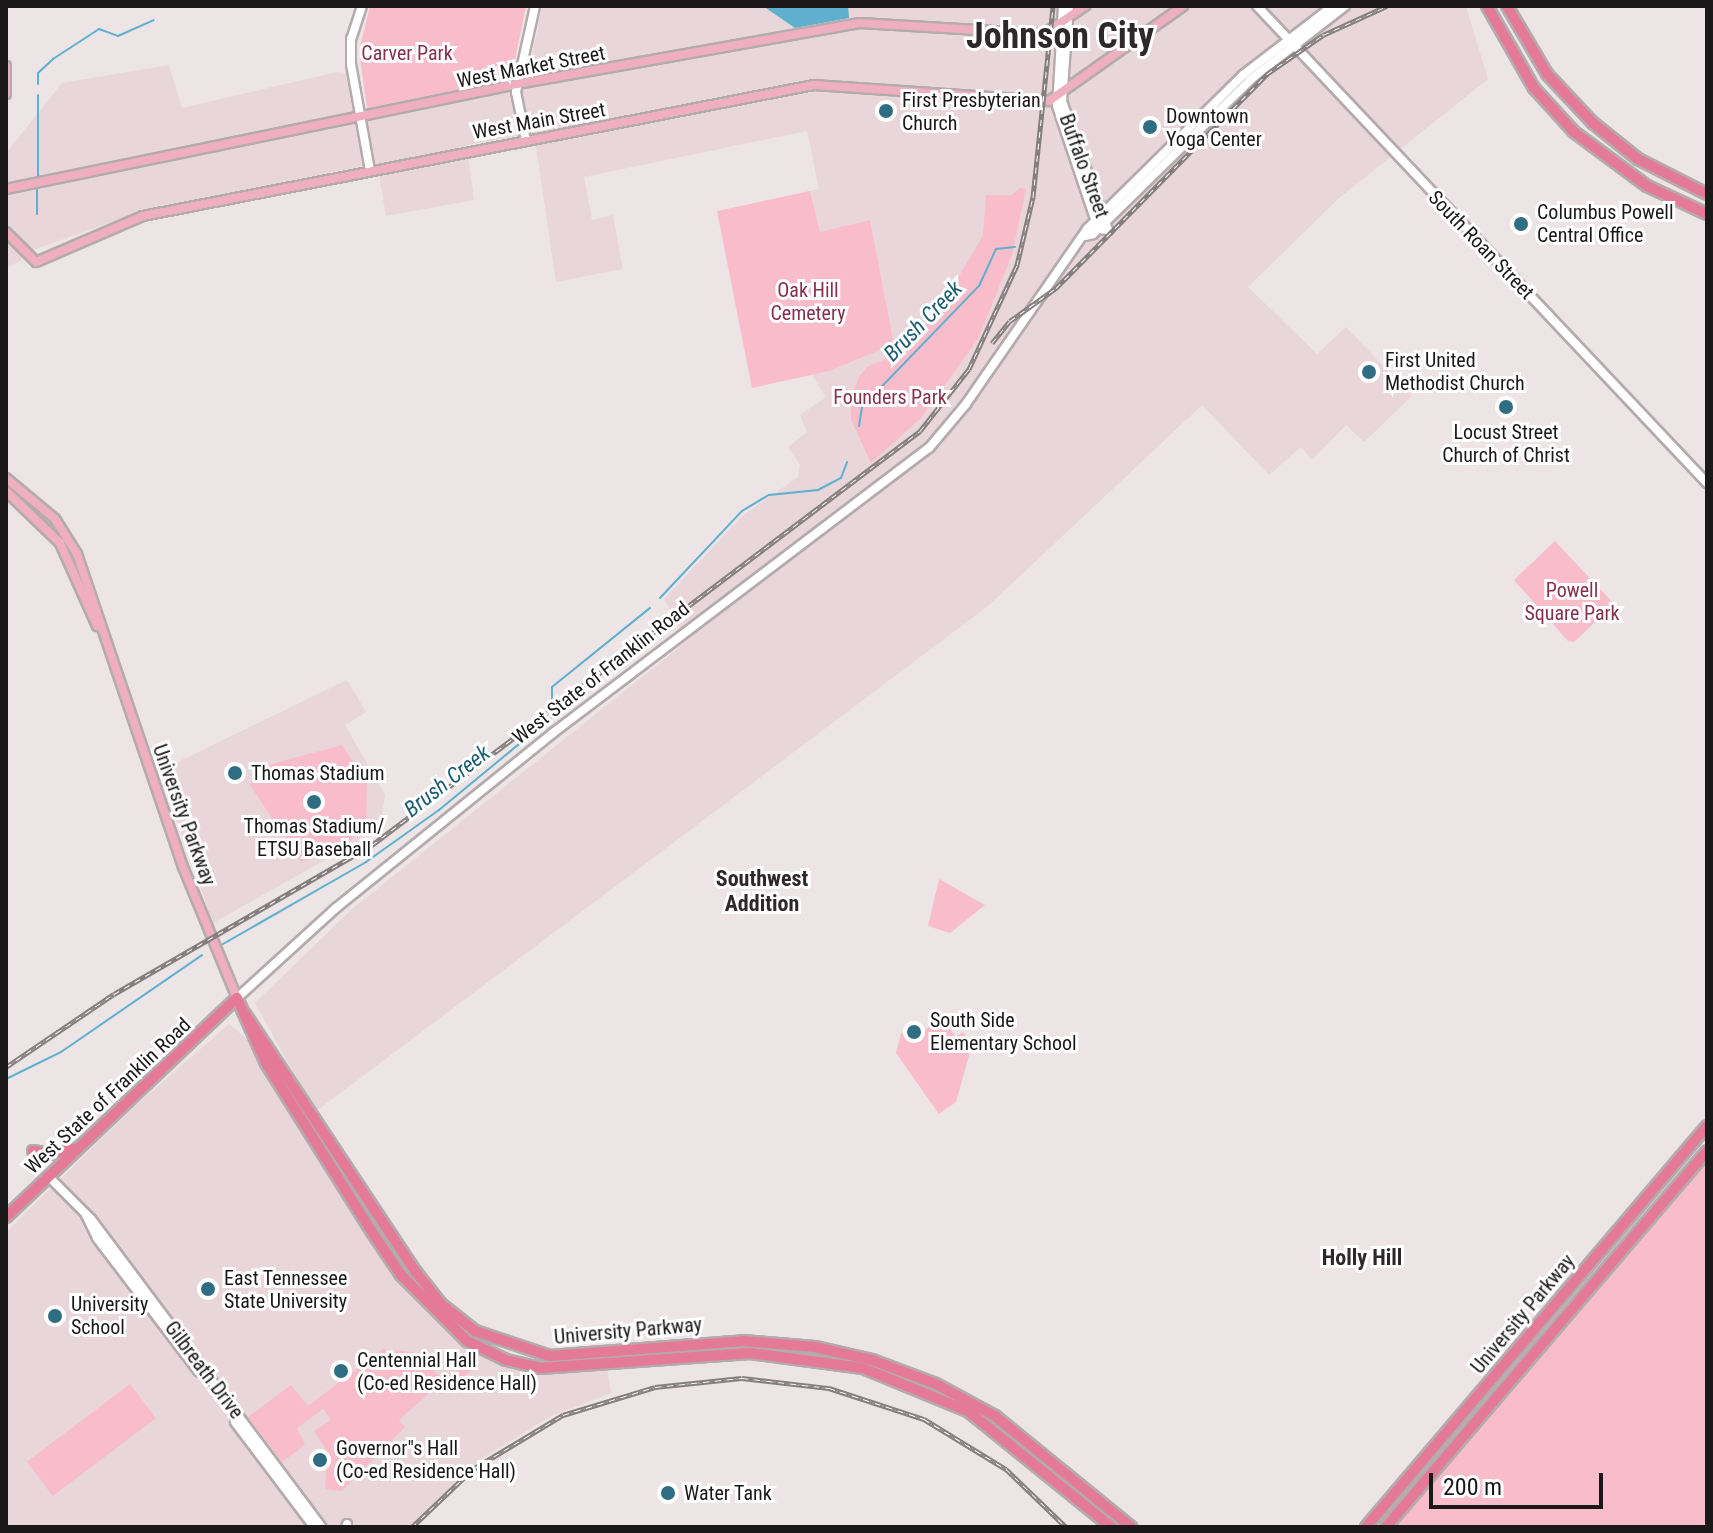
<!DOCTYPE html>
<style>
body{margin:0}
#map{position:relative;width:1713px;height:1533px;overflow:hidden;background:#ede4e6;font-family:"Roboto Condensed",sans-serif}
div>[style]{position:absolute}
.built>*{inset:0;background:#e8d6da}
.green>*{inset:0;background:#f9bccb;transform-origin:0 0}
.water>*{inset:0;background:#5eb0ce}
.stream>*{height:2px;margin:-1px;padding:0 1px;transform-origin:1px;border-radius:1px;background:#5eb0ce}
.roads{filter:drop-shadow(2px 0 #b4abad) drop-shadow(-2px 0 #b4abad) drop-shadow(0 2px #b4abad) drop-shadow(0 -2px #b4abad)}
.secondary>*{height:8px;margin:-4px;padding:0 4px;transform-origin:4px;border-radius:4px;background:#fff}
.primary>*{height:8px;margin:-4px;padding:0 4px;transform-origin:4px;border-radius:4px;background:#efafc1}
.highway>*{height:10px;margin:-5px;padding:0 5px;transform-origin:5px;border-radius:5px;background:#e47998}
.rail>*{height:5px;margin-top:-2.5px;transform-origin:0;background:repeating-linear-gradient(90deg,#fff 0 6px,#847e7f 0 12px);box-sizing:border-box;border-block:2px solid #847e7f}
.dots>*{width:22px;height:22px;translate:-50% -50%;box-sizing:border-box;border:4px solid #fff;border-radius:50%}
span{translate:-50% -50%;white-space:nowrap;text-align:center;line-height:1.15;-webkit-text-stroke:6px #fff;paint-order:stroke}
.park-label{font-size:20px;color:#86304c}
.street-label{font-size:20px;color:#1b1819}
.poi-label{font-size:20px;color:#1b1819}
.left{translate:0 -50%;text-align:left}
.water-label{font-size:22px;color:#1c5d72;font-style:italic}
.neighbourhood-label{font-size:22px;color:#2f282a;font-weight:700}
.town-label{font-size:36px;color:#2f282a;font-weight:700}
.frame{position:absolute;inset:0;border:8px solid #1b1819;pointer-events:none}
.scale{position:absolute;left:1429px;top:1473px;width:174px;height:36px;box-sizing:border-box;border:4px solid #1b1819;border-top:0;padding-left:10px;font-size:24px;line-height:28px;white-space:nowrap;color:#1b1819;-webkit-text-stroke:6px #fff;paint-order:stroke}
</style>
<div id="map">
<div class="built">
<i style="clip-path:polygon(542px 6px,1466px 6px,1488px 79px,1339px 198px,1248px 287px,1317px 354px,1346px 327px,1412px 396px,1364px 442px,1346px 425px,1312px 460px,1301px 447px,1269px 475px,1202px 405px,988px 606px,315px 1112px,255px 1003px,352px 909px,687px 641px,664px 599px,742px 516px,798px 477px,800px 465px,788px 447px,807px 432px,800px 415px,826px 397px,812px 375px,894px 344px,870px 220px,820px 232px,810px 191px,819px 189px,807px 131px,584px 177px,592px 220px,613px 215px,623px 269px,556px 282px,534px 133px,467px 145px,474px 200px,386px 216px,377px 163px,140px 212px,24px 253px,22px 260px,6px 268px,6px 153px,62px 83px,169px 65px,182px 108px,337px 72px,346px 73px,355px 110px,509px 81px,529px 72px)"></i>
<i style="clip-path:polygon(347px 680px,366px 712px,345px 725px,385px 795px,382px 814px,357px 842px,213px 923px,159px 771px)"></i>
<i style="clip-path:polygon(229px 1024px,249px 1041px,395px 1272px,428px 1313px,452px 1334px,529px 1366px,607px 1366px,611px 1393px,551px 1416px,478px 1461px,414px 1527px,6px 1527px,6px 1232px,134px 1107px)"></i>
</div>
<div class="green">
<i style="clip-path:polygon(370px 6px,526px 6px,511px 79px,367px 108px,359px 51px)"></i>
<i style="clip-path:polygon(1020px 188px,1026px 189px,1012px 255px,978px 339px,921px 418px,871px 463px,851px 420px,850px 401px,859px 377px,867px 367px,899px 353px,936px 314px,983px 236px,986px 195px,1011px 195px)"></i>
<i style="clip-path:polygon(810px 191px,820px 232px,870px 220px,894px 344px,829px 371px,752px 388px,717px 211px)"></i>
<i style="clip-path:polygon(1555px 541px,1614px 604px,1574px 642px,1568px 641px,1514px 580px)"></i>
<i style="clip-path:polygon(342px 745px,367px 784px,366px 820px,346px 847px,301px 862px,250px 785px,257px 771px,275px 763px)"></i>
<i style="clip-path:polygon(939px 879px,985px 905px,950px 933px,928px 926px)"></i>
<i style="clip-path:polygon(937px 1022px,941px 1028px,947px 1024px,956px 1037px,963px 1032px,972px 1045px,956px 1102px,939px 1114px,896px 1053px,901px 1033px,914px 1037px)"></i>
<i style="clip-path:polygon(1707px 1158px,1707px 1527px,1392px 1527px,1450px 1461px)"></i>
<i style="clip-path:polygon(383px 1349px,430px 1354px,429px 1367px,441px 1377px,452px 1375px,463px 1366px,460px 1361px,472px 1370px,442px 1395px,435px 1388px,399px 1420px,405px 1427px,342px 1491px,325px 1489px,328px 1453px,314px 1431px,331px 1420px,323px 1409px,297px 1428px,305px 1445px,282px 1462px,248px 1417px,291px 1385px,308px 1406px)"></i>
<i style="left:130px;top:1384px;width:43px;height:129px;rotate:53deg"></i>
</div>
<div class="water">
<i style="clip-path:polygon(763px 6px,848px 6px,849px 18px,795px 28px)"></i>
</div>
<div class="stream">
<i style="left:38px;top:84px;width:11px;rotate:-90deg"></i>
<i style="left:38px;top:73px;width:21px;rotate:-43deg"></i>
<i style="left:53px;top:59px;width:55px;rotate:-33.1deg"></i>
<i style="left:99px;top:29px;width:20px;rotate:20deg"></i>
<i style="left:118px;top:36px;width:39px;rotate:-24deg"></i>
<i style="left:38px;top:181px;width:86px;rotate:-90deg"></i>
<i style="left:37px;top:214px;width:27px;rotate:-90deg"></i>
<i style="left:859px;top:426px;width:19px;rotate:-81deg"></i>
<i style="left:862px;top:407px;width:168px;rotate:-46deg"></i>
<i style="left:979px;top:286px;width:41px;rotate:-65.3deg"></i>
<i style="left:996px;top:249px;width:19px;rotate:-6deg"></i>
<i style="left:660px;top:598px;width:120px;rotate:-46.7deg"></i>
<i style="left:742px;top:511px;width:31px;rotate:-31deg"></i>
<i style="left:769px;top:495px;width:49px;rotate:-5.8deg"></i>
<i style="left:818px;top:490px;width:26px;rotate:-28deg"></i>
<i style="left:841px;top:478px;width:17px;rotate:-69deg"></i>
<i style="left:223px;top:944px;width:165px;rotate:-29.8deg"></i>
<i style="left:366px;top:862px;width:90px;rotate:-35.5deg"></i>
<i style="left:439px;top:810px;width:146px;rotate:-39.5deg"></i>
<i style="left:552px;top:717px;width:30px;rotate:-90deg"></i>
<i style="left:552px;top:687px;width:126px;rotate:-38.9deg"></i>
<i style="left:6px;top:1079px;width:61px;rotate:-26.1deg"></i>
<i style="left:61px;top:1052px;width:171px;rotate:-34.5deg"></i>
</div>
<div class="roads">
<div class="secondary">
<i style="left:362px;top:6px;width:35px;rotate:108deg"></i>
<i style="left:351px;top:39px;width:25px;rotate:90deg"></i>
<i style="left:351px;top:64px;width:109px;rotate:79.9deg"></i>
<i style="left:1063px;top:6px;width:100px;rotate:93.4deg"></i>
<i style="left:1057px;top:106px;width:122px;rotate:71.4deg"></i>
<i style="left:1069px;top:6px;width:95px;rotate:94.2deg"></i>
<i style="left:1062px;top:101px;width:137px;rotate:70.4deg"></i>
<i style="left:1108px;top:230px;width:9px;rotate:-174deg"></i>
<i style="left:1257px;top:6px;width:656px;rotate:46.67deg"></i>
<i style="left:526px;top:141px;width:50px;rotate:-101.5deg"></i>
<i style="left:516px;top:92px;width:88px;rotate:-77.5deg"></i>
<i style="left:1085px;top:236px;width:8px;rotate:-14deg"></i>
<i style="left:1093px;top:234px;width:220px;rotate:-44.4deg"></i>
<i style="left:1250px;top:80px;width:120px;rotate:-37.9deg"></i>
<i style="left:237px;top:998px;width:134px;rotate:-42.3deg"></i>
<i style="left:336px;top:908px;width:279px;rotate:-38.9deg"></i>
<i style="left:553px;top:733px;width:472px;rotate:-37.2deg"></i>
<i style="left:929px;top:448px;width:57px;rotate:-49.9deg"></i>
<i style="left:966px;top:404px;width:213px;rotate:-55.3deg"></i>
<i style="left:1087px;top:229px;width:219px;rotate:-44.6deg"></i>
<i style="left:1243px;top:75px;width:113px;rotate:-37.5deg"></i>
<i style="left:49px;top:1177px;width:59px;rotate:45deg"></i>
<i style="left:91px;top:1219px;width:384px;rotate:53.2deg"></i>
<i style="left:86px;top:1215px;width:25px;rotate:64deg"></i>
<i style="left:97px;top:1238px;width:168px;rotate:52.7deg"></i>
<i style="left:235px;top:1422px;width:131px;rotate:53deg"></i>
<i style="left:346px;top:1527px;width:3px;rotate:-72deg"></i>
</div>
<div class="primary">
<i style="left:6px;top:66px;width:28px;rotate:90deg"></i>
<i style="left:6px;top:189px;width:522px;rotate:-11.61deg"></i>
<i style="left:517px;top:84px;width:348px;rotate:-10.1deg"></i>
<i style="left:860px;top:23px;width:184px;rotate:3.4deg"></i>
<i style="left:1044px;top:34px;width:50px;rotate:-34.3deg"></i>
<i style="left:6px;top:232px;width:42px;rotate:45deg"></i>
<i style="left:36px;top:262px;width:116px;rotate:-23.3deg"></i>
<i style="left:143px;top:216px;width:684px;rotate:-11.05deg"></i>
<i style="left:814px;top:85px;width:236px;rotate:3.9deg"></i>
<i style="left:1049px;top:101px;width:164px;rotate:-35.3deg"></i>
<i style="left:6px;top:478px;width:64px;rotate:39.9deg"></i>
<i style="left:55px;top:519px;width:41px;rotate:57.8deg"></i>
<i style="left:77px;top:554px;width:330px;rotate:71.3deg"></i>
<i style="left:183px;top:867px;width:142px;rotate:67.6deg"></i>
<i style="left:6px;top:491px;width:75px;rotate:43.9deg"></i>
<i style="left:60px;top:543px;width:91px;rotate:66deg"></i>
</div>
<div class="highway">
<i style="left:1487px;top:6px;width:95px;rotate:60.2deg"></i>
<i style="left:1534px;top:88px;width:59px;rotate:47.7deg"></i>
<i style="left:1574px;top:132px;width:91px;rotate:36.5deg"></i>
<i style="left:1647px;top:186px;width:66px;rotate:25deg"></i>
<i style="left:1507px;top:6px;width:79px;rotate:59.5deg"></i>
<i style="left:1547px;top:74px;width:67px;rotate:46.8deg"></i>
<i style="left:1593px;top:123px;width:58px;rotate:38.7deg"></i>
<i style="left:1638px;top:159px;width:77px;rotate:26.9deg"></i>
<i style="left:245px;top:1014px;width:310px;rotate:56.5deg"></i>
<i style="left:416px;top:1272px;width:41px;rotate:52deg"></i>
<i style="left:441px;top:1304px;width:43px;rotate:38.5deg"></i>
<i style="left:475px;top:1331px;width:79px;rotate:18.4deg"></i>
<i style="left:550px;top:1356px;width:194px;rotate:-4.4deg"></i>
<i style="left:743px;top:1341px;width:72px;rotate:4.8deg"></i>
<i style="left:815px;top:1347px;width:58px;rotate:12.8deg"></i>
<i style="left:872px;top:1360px;width:68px;rotate:20.6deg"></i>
<i style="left:936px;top:1384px;width:67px;rotate:28.5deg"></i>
<i style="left:995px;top:1416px;width:176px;rotate:39.2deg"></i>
<i style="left:33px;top:1151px;width:18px;rotate:9deg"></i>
<i style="left:51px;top:1154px;width:22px;rotate:-13deg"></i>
<i style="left:6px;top:1217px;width:318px;rotate:-43.5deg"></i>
<i style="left:237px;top:998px;width:71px;rotate:66deg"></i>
<i style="left:266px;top:1063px;width:199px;rotate:57.9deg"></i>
<i style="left:372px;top:1232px;width:52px;rotate:56deg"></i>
<i style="left:401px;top:1275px;width:93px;rotate:45deg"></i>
<i style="left:467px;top:1341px;width:43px;rotate:26deg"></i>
<i style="left:506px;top:1360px;width:35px;rotate:13deg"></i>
<i style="left:540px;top:1368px;width:211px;rotate:-4.1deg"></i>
<i style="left:750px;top:1353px;width:114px;rotate:7.6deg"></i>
<i style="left:863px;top:1368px;width:113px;rotate:22.3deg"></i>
<i style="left:968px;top:1411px;width:184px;rotate:39deg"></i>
<i style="left:1366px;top:1527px;width:526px;rotate:-49.62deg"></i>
<i style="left:1386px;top:1527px;width:494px;rotate:-49.5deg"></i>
</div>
</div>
<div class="rail">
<i style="left:992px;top:343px;width:28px;rotate:-51deg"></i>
<i style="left:1010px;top:321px;width:57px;rotate:-35.7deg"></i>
<i style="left:1056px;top:288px;width:301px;rotate:-45.4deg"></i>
<i style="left:1267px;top:74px;width:68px;rotate:-34.9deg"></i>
<i style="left:1323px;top:35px;width:70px;rotate:-24.4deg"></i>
<i style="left:6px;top:1067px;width:130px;rotate:-34.1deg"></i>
<i style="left:114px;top:994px;width:298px;rotate:-30deg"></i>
<i style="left:372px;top:845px;width:687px;rotate:-37.07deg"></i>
<i style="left:920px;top:431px;width:79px;rotate:-51.7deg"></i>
<i style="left:969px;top:369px;width:115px;rotate:-65.2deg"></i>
<i style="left:1017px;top:265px;width:70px;rotate:-76.8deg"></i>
<i style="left:1033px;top:197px;width:192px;rotate:-84deg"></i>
<i style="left:412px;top:1527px;width:84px;rotate:-43.6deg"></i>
<i style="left:473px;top:1469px;width:105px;rotate:-31deg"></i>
<i style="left:563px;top:1415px;width:96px;rotate:-16.9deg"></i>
<i style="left:655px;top:1387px;width:87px;rotate:-5.9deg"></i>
<i style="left:742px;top:1378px;width:88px;rotate:6.6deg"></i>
<i style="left:829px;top:1388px;width:100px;rotate:18.1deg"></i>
<i style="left:924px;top:1419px;width:96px;rotate:31.4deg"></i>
<i style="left:1006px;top:1469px;width:83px;rotate:44deg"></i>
</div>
<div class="dots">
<i style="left:886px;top:111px;background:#2f6d83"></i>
<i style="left:1150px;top:127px;background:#2f6d83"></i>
<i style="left:1521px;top:224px;background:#2f6d83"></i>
<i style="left:1369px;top:372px;background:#2f6d83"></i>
<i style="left:1506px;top:407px;background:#2f6d83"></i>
<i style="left:235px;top:773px;background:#2f6d83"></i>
<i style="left:314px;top:802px;background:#2f6d83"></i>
<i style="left:914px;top:1032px;background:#2f6d83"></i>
<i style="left:208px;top:1289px;background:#2f6d83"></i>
<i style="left:55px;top:1316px;background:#2f6d83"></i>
<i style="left:341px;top:1371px;background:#2f6d83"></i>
<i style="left:320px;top:1460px;background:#2f6d83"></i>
<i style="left:668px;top:1493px;background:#2f6d83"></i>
</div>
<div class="park-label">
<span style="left:407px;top:53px">Carver Park</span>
<span style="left:808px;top:302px">Oak Hill<br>Cemetery</span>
<span style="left:890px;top:397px">Founders Park</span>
<span style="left:1572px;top:602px">Powell<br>Square Park</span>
</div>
<div class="street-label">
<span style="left:531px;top:67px;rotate:-11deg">West Market Street</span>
<span style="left:539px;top:121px;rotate:-10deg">West Main Street</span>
<span style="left:1084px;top:166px;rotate:70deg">Buffalo Street</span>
<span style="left:1481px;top:245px;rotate:46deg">South Roan Street</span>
<span style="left:601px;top:673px;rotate:-38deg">West State of Franklin Road</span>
<span style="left:184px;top:815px;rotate:70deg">University Parkway</span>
<span style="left:108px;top:1096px;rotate:-43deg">West State of Franklin Road</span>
<span style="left:1523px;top:1314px;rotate:-50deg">University Parkway</span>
<span style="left:628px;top:1331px;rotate:-5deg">University Parkway</span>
<span style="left:204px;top:1370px;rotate:53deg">Gilbreath Drive</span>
</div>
<div class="poi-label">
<span class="left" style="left:902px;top:112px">First Presbyterian<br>Church</span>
<span class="left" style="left:1166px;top:128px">Downtown<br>Yoga Center</span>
<span class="left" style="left:1537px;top:224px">Columbus Powell<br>Central Office</span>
<span class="left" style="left:1385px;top:372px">First United<br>Methodist Church</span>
<span style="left:1506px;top:444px">Locust Street<br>Church of Christ</span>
<span class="left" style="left:251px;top:773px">Thomas Stadium</span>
<span style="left:314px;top:838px">Thomas Stadium/<br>ETSU Baseball</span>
<span class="left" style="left:930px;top:1032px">South Side<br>Elementary School</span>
<span class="left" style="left:224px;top:1290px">East Tennessee<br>State University</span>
<span class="left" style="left:71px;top:1316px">University<br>School</span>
<span class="left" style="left:357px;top:1372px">Centennial Hall<br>(Co-ed Residence Hall)</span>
<span class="left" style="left:336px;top:1460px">Governor"s Hall<br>(Co-ed Residence Hall)</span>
<span class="left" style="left:684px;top:1493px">Water Tank</span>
</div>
<div class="water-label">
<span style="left:923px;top:321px;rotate:-46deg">Brush Creek</span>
<span style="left:447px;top:781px;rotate:-38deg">Brush Creek</span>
</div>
<div class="neighbourhood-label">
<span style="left:762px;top:891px">Southwest<br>Addition</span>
<span style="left:1362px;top:1258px">Holly Hill</span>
</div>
<div class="town-label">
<span style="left:1060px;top:37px">Johnson City</span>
</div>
<div class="frame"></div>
<div class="scale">200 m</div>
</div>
